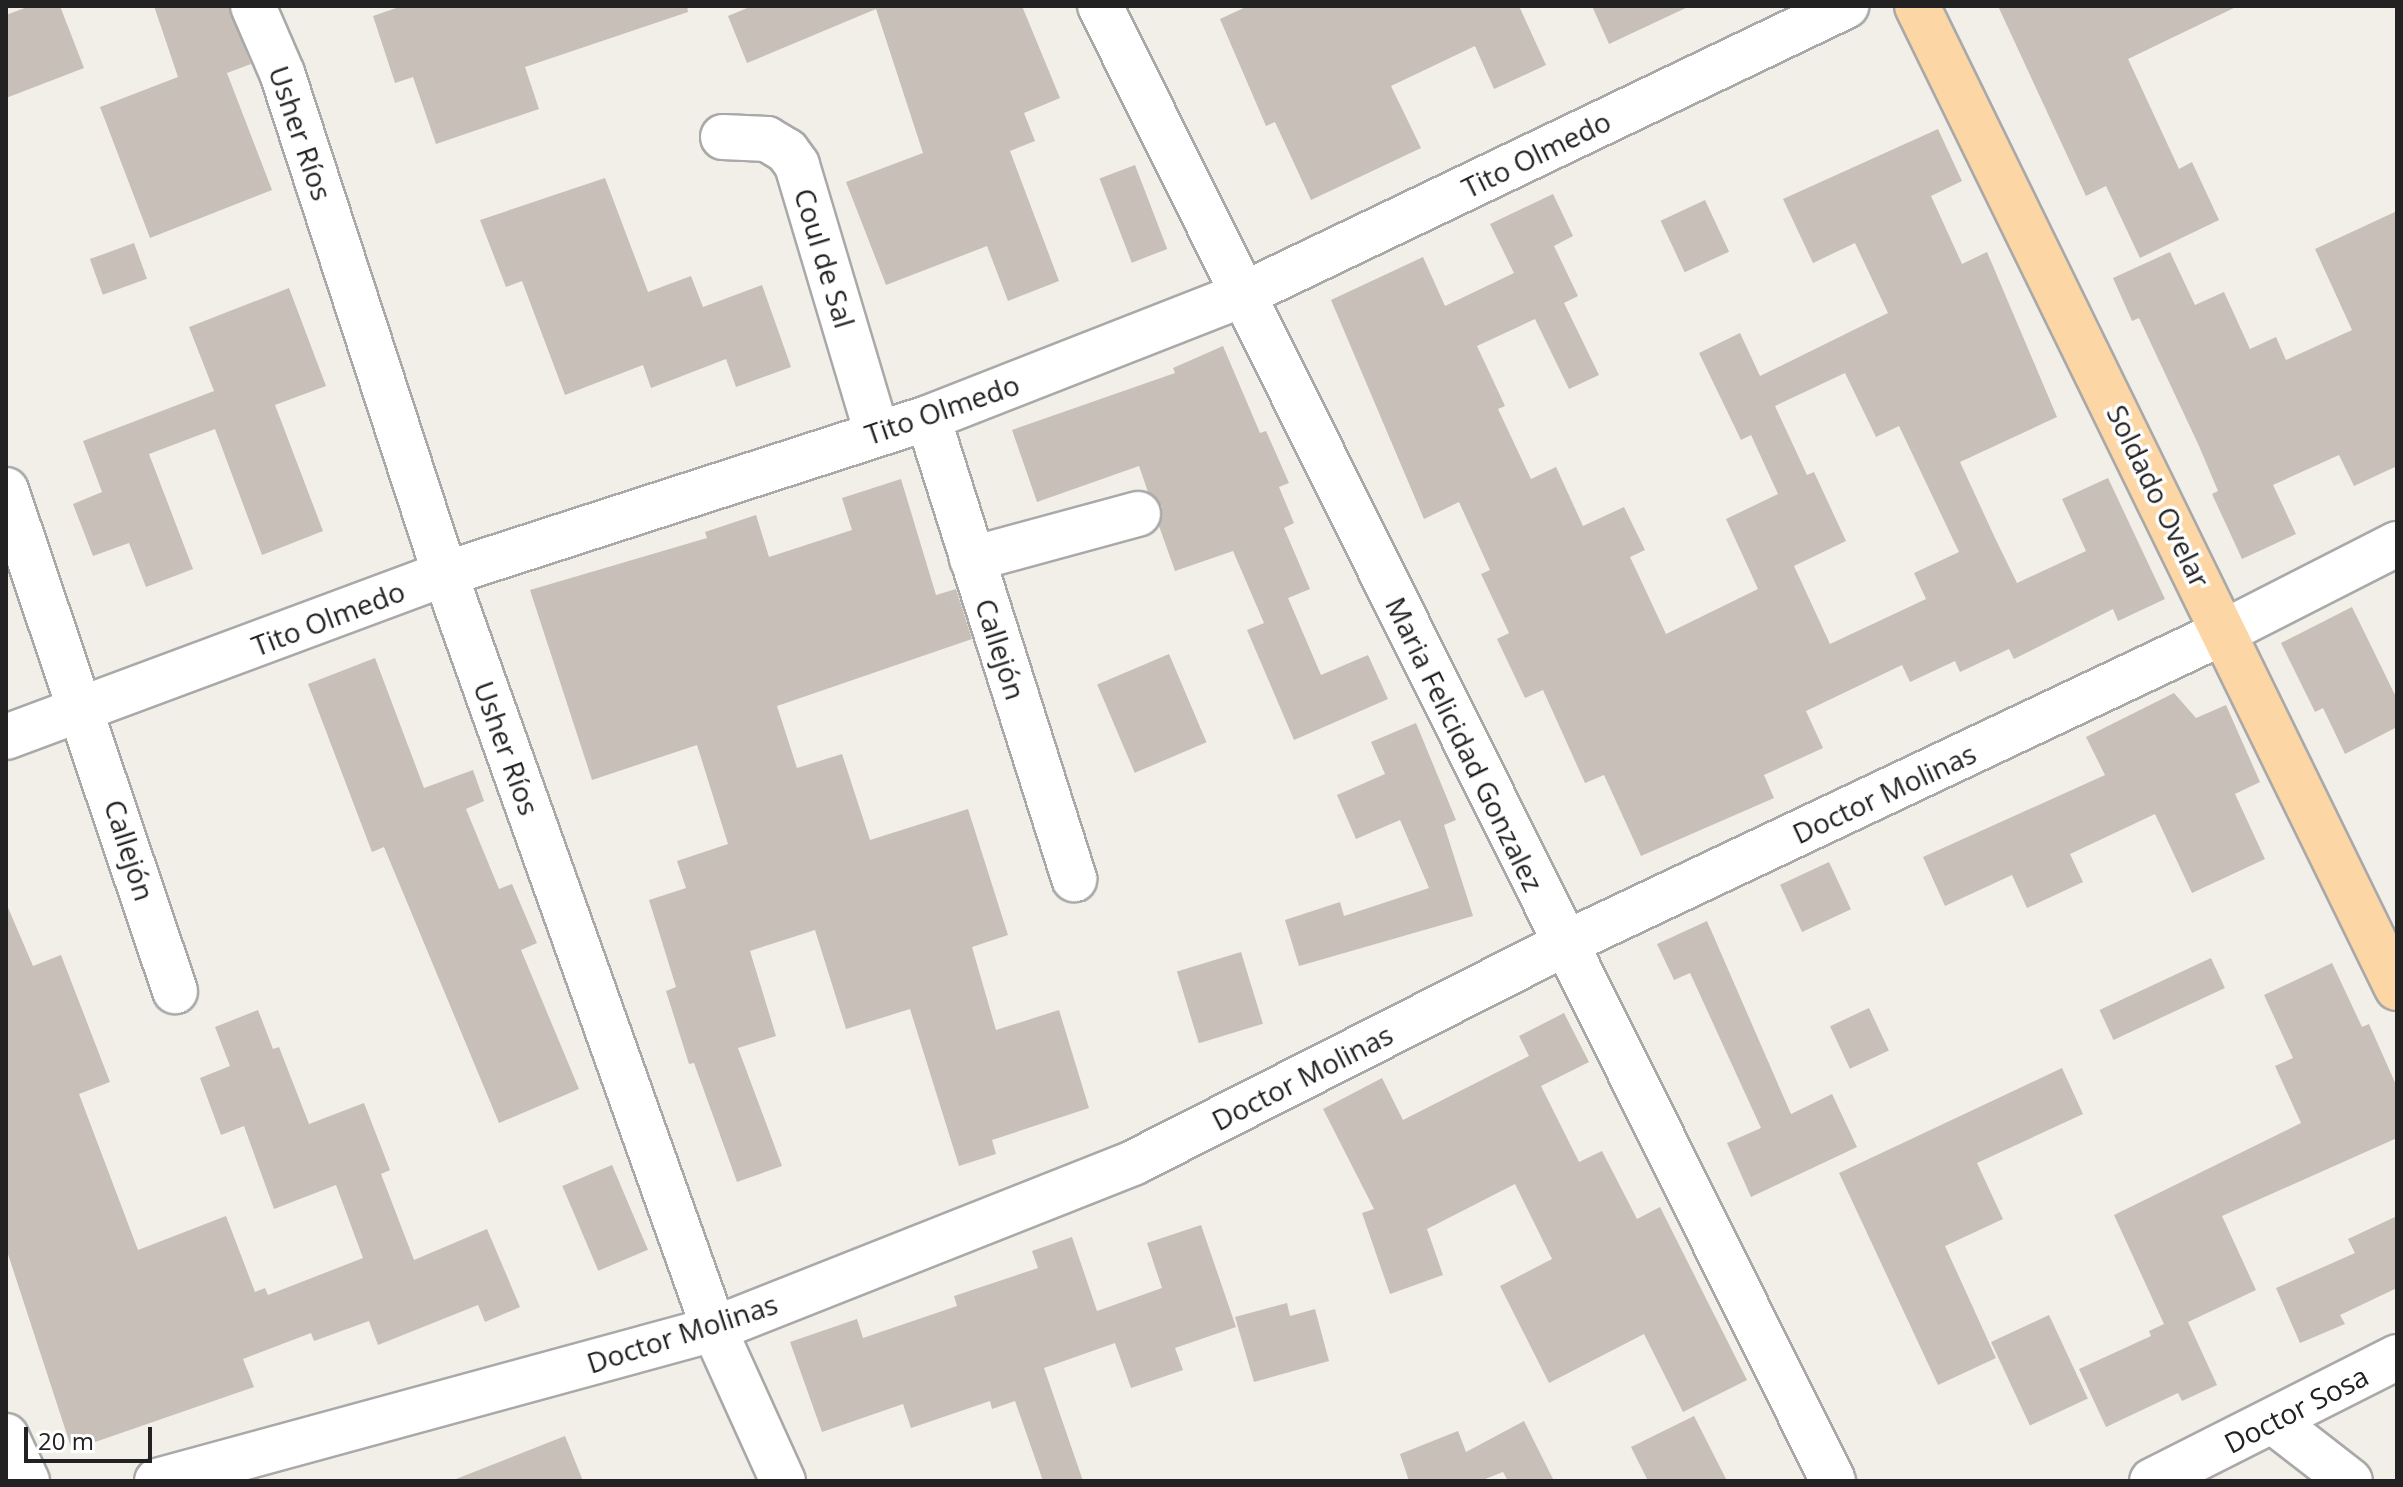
<!DOCTYPE html>
<meta charset="utf-8">
<style>
body{margin:0}
#map{position:relative;width:2403px;height:1487px;overflow:hidden;background:#f2efe9;font-family:"Open Sans",sans-serif}
div>[style]{position:absolute}
.building>*{inset:0;background:#c7bfb8;transform-origin:0 0}
.roads{filter:drop-shadow(2px 0 #a9a9a9) drop-shadow(-2px 0 #a9a9a9) drop-shadow(0 2px #a9a9a9) drop-shadow(0 -2px #a9a9a9)}
.minor>*{height:44px;margin:-22px;padding:0 22px;transform-origin:22px;border-radius:22px;background:#fff}
.major>*{height:44px;margin:-22px;padding:0 22px;transform-origin:22px;border-radius:22px;background:#fcd6a4}
span{translate:-50% -50%;white-space:nowrap;text-align:center;line-height:1.15;-webkit-text-stroke:7px #fff;paint-order:stroke}
.street-label{font-size:28px;color:#222}
.frame{position:absolute;inset:0;border:8px solid #222;pointer-events:none}
.scale{position:absolute;left:24px;top:1427px;width:128px;height:36px;box-sizing:border-box;border:4px solid #222;border-top:0;padding-left:10px;font-size:24px;line-height:28px;white-space:nowrap;color:#222;-webkit-text-stroke:6px #fff;paint-order:stroke}
</style>
<div id="map">
<div class="building">
<i style="clip-path:polygon(30px 6px,60px 6px,84px 68px,6px 98px,6px 15px)"></i>
<i style="clip-path:polygon(154px 6px,228px 6px,251px 64px,227px 73px,272px 190px,150px 238px,100px 107px,178px 77px)"></i>
<i style="clip-path:polygon(402px 6px,687px 6px,688px 12px,525px 67px,539px 109px,436px 144px,413px 77px,395px 83px,373px 16px)"></i>
<i style="clip-path:polygon(752px 6px,1022px 6px,1060px 98px,1024px 113px,1035px 141px,1010px 151px,1059px 281px,1008px 301px,987px 246px,886px 285px,846px 182px,923px 153px,876px 9px,747px 63px,728px 16px)"></i>
<i style="clip-path:polygon(1248px 6px,1519px 6px,1546px 65px,1494px 89px,1475px 46px,1391px 86px,1421px 148px,1311px 200px,1275px 122px,1266px 126px,1220px 19px)"></i>
<i style="clip-path:polygon(1592px 6px,1690px 6px,1609px 44px)"></i>
<i style="clip-path:polygon(1998px 6px,2238px 6px,2128px 59px,2179px 169px,2192px 162px,2219px 220px,2140px 258px,2106px 186px,2086px 196px)"></i>
<i style="clip-path:polygon(evenodd,1938px 129px,1962px 181px,1931px 196px,1962px 264px,1987px 252px,2057px 417px,1960px 462px,1995px 538px,2017px 583px,2086px 551px,2062px 499px,2108px 478px,2165px 599px,2118px 621px,2113px 609px,2014px 659px,2009px 649px,1960px 672px,1955px 661px,1910px 682px,1902px 665px,1806px 711px,1823px 748px,1764px 775px,1774px 798px,1641px 856px,1604px 775px,1585px 783px,1543px 690px,1525px 698px,1497px 639px,1509px 633px,1481px 574px,1490px 570px,1459px 502px,1424px 519px,1331px 300px,1423px 257px,1445px 306px,1514px 273px,1490px 224px,1553px 194px,1573px 236px,1554px 246px,1578px 296px,1564px 303px,1599px 375px,1569px 389px,1535px 319px,1477px 346px,1505px 406px,1498px 409px,1531px 479px,1556px 467px,1583px 526px,1624px 507px,1645px 550px,1630px 557px,1666px 634px,1758px 589px,1726px 519px,1778px 494px,1751px 435px,1741px 440px,1699px 353px,1740px 333px,1760px 376px,1888px 313px,1855px 243px,1813px 263px,1783px 199px,1938px 129px,1845px 373px,1876px 437px,1899px 426px,1959px 552px,1914px 573px,1926px 599px,1830px 644px,1794px 566px,1846px 541px,1814px 472px,1807px 475px,1775px 406px,1845px 373px)"></i>
<i style="left:1135px;top:165px;width:90px;height:38px;rotate:69deg"></i>
<i style="clip-path:polygon(605px 178px,648px 292px,691px 276px,703px 307px,762px 285px,791px 367px,736px 387px,726px 359px,651px 388px,643px 365px,565px 395px,522px 281px,506px 287px,480px 220px)"></i>
<i style="left:1705px;top:200px;width:57px;height:49px;rotate:65deg"></i>
<i style="clip-path:polygon(2397px 211px,2397px 466px,2354px 486px,2339px 455px,2273px 485px,2296px 534px,2242px 559px,2212px 494px,2218px 491px,2199px 446px,2139px 318px,2132px 321px,2113px 278px,2170px 252px,2195px 305px,2224px 292px,2250px 349px,2276px 337px,2286px 360px,2352px 330px,2315px 249px)"></i>
<i style="left:134px;top:243px;width:38px;height:47px;rotate:70deg"></i>
<i style="clip-path:polygon(289px 288px,326px 386px,275px 405px,323px 531px,262px 555px,215px 429px,149px 454px,193px 569px,146px 587px,129px 543px,93px 556px,73px 504px,102px 492px,83px 441px,214px 391px,189px 327px)"></i>
<i style="clip-path:polygon(1223px 346px,1260px 433px,1266px 431px,1289px 483px,1279px 487px,1294px 523px,1284px 528px,1310px 589px,1288px 598px,1321px 675px,1368px 655px,1388px 699px,1294px 740px,1247px 630px,1264px 623px,1233px 551px,1175px 571px,1159px 526px,1162px 507px,1148px 492px,1139px 466px,1037px 502px,1012px 430px,1175px 373px,1173px 368px)"></i>
<i style="clip-path:polygon(901px 479px,936px 595px,956px 589px,972px 639px,777px 706px,797px 768px,842px 754px,870px 840px,968px 809px,1008px 935px,972px 947px,996px 1030px,1059px 1010px,1089px 1108px,992px 1140px,996px 1154px,959px 1166px,910px 1009px,846px 1029px,815px 930px,750px 951px,776px 1036px,738px 1048px,782px 1166px,737px 1182px,694px 1063px,689px 1064px,666px 991px,676px 987px,649px 900px,686px 888px,677px 861px,728px 844px,697px 745px,592px 780px,530px 590px,707px 538px,705px 532px,756px 515px,769px 557px,852px 530px,842px 498px)"></i>
<i style="clip-path:polygon(2352px 607px,2397px 699px,2397px 727px,2345px 754px,2323px 708px,2315px 712px,2281px 643px)"></i>
<i style="left:1169px;top:654px;width:96px;height:78px;rotate:67deg"></i>
<i style="clip-path:polygon(375px 658px,424px 788px,473px 770px,484px 801px,466px 809px,499px 889px,512px 884px,537px 943px,521px 950px,579px 1089px,499px 1123px,384px 847px,372px 852px,308px 684px)"></i>
<i style="clip-path:polygon(2174px 693px,2196px 718px,2226px 705px,2260px 782px,2235px 794px,2265px 859px,2192px 893px,2155px 814px,2070px 854px,2083px 882px,2027px 908px,2012px 875px,1945px 906px,1923px 857px,2105px 775px,2086px 737px)"></i>
<i style="clip-path:polygon(1416px 723px,1456px 820px,1444px 825px,1473px 916px,1299px 966px,1285px 920px,1340px 902px,1344px 916px,1429px 888px,1400px 820px,1356px 839px,1337px 795px,1385px 774px,1371px 742px)"></i>
<i style="left:1829px;top:862px;width:52px;height:54px;rotate:65deg"></i>
<i style="clip-path:polygon(6px 903px,33px 966px,61px 955px,110px 1082px,79px 1094px,138px 1250px,226px 1216px,255px 1292px,265px 1288px,268px 1295px,363px 1258px,336px 1185px,274px 1209px,244px 1126px,221px 1135px,200px 1078px,230px 1066px,215px 1027px,258px 1010px,273px 1049px,279px 1047px,309px 1124px,364px 1103px,390px 1170px,381px 1174px,414px 1260px,487px 1229px,520px 1307px,485px 1322px,478px 1305px,378px 1345px,369px 1321px,314px 1341px,311px 1333px,243px 1359px,254px 1387px,72px 1450px,6px 1248px)"></i>
<i style="clip-path:polygon(1707px 921px,1791px 1114px,1832px 1094px,1857px 1147px,1751px 1197px,1727px 1143px,1761px 1128px,1690px 973px,1674px 980px,1657px 944px)"></i>
<i style="left:1241px;top:952px;width:75px;height:67px;rotate:73deg"></i>
<i style="left:2211px;top:958px;width:33px;height:123px;rotate:65deg"></i>
<i style="clip-path:polygon(2332px 963px,2362px 1027px,2369px 1024px,2397px 1087px,2397px 1138px,2222px 1216px,2256px 1290px,2188px 1322px,2217px 1385px,2182px 1401px,2178px 1393px,2106px 1427px,2079px 1369px,2151px 1336px,2149px 1331px,2164px 1324px,2114px 1215px,2301px 1123px,2275px 1066px,2293px 1058px,2264px 995px)"></i>
<i style="left:1869px;top:1008px;width:47px;height:43px;rotate:65deg"></i>
<i style="clip-path:polygon(1564px 1013px,1589px 1062px,1541px 1086px,1579px 1162px,1602px 1151px,1637px 1219px,1660px 1207px,1747px 1380px,1683px 1412px,1644px 1334px,1549px 1383px,1500px 1286px,1552px 1259px,1515px 1184px,1427px 1229px,1443px 1275px,1390px 1294px,1362px 1213px,1374px 1209px,1323px 1109px,1382px 1078px,1403px 1120px,1529px 1056px,1519px 1036px)"></i>
<i style="clip-path:polygon(2062px 1068px,2083px 1114px,1977px 1163px,2003px 1219px,1945px 1246px,1996px 1358px,1938px 1385px,1839px 1173px)"></i>
<i style="left:612px;top:1165px;width:92px;height:54px;rotate:67deg"></i>
<i style="clip-path:polygon(2397px 1216px,2397px 1288px,2340px 1315px,2345px 1324px,2300px 1343px,2276px 1288px,2355px 1253px,2348px 1239px)"></i>
<i style="clip-path:polygon(1201px 1225px,1236px 1327px,1175px 1348px,1183px 1370px,1131px 1388px,1115px 1343px,1044px 1368px,1083px 1481px,1043px 1481px,1015px 1401px,992px 1409px,990px 1401px,911px 1428px,903px 1404px,822px 1432px,790px 1342px,857px 1319px,863px 1338px,957px 1306px,954px 1296px,1038px 1268px,1032px 1251px,1072px 1237px,1097px 1311px,1162px 1288px,1147px 1243px)"></i>
<i style="clip-path:polygon(1287px 1303px,1290px 1316px,1315px 1309px,1329px 1361px,1254px 1382px,1235px 1317px)"></i>
<i style="left:2049px;top:1315px;width:92px;height:64px;rotate:65deg"></i>
<i style="clip-path:polygon(1694px 1416px,1727px 1481px,1648px 1481px,1631px 1447px)"></i>
<i style="clip-path:polygon(1524px 1421px,1554px 1481px,1508px 1481px,1503px 1472px,1480px 1481px,1409px 1481px,1400px 1454px,1458px 1431px,1466px 1452px)"></i>
<i style="clip-path:polygon(565px 1436px,583px 1481px,456px 1481px,456px 1479px)"></i>
</div>
<div class="roads">
<div class="minor">
<i style="left:253px;top:6px;width:73px;rotate:66.6deg"></i>
<i style="left:282px;top:73px;width:527px;rotate:71.98deg"></i>
<i style="left:445px;top:574px;width:801px;rotate:70.39deg"></i>
<i style="left:714px;top:1329px;width:167px;rotate:65.6deg"></i>
<i style="left:1100px;top:6px;width:1647px;rotate:63.57deg"></i>
<i style="left:723px;top:137px;width:44px;rotate:2.6deg"></i>
<i style="left:767px;top:139px;width:23px;rotate:31deg"></i>
<i style="left:787px;top:151px;width:17px;rotate:54deg"></i>
<i style="left:797px;top:165px;width:280px;rotate:73.4deg"></i>
<i style="left:928px;top:418px;width:484px;rotate:72.4deg"></i>
<i style="left:6px;top:490px;width:529px;rotate:71.36deg"></i>
<i style="left:972px;top:559px;width:172px;rotate:-15.2deg"></i>
<i style="left:6px;top:737px;width:468px;rotate:-20.4deg"></i>
<i style="left:445px;top:574px;width:508px;rotate:-17.9deg"></i>
<i style="left:928px;top:418px;width:337px;rotate:-21.4deg"></i>
<i style="left:1242px;top:295px;width:670px;rotate:-25.57deg"></i>
<i style="left:2274px;top:1422px;width:96px;rotate:37.8deg"></i>
<i style="left:6px;top:1436px;width:50px;rotate:65deg"></i>
<i style="left:157px;top:1481px;width:577px;rotate:-15.26deg"></i>
<i style="left:714px;top:1329px;width:451px;rotate:-21.6deg"></i>
<i style="left:1133px;top:1163px;width:483px;rotate:-26.9deg"></i>
<i style="left:1564px;top:944px;width:732px;rotate:-25.31deg"></i>
<i style="left:2226px;top:631px;width:192px;rotate:-27deg"></i>
<i style="left:2152px;top:1481px;width:275px;rotate:-26.8deg"></i>
</div>
<div class="major">
<i style="left:1917px;top:6px;width:1093px;rotate:63.95deg"></i>
</div>
</div>
<div class="street-label">
<span style="left:301px;top:133px;rotate:71deg">Usher Ríos</span>
<span style="left:1536px;top:154px;rotate:-26deg">Tito Olmedo</span>
<span style="left:825px;top:258px;rotate:73deg">Coul de Sal</span>
<span style="left:942px;top:409px;rotate:-19deg">Tito Olmedo</span>
<span style="left:2159px;top:496px;rotate:64deg">Soldado Ovelar</span>
<span style="left:328px;top:618px;rotate:-21deg">Tito Olmedo</span>
<span style="left:1001px;top:649px;rotate:72deg">Callejón</span>
<span style="left:1465px;top:744px;rotate:64deg">Maria Felicidad Gonzalez</span>
<span style="left:507px;top:748px;rotate:70deg">Usher Ríos</span>
<span style="left:1884px;top:793px;rotate:-25deg">Doctor Molinas</span>
<span style="left:130px;top:850px;rotate:72deg">Callejón</span>
<span style="left:1302px;top:1077px;rotate:-27deg">Doctor Molinas</span>
<span style="left:682px;top:1333px;rotate:-18deg">Doctor Molinas</span>
<span style="left:2296px;top:1409px;rotate:-27deg">Doctor Sosa</span>
</div>
<div class="frame"></div>
<div class="scale">20 m</div>
</div>
